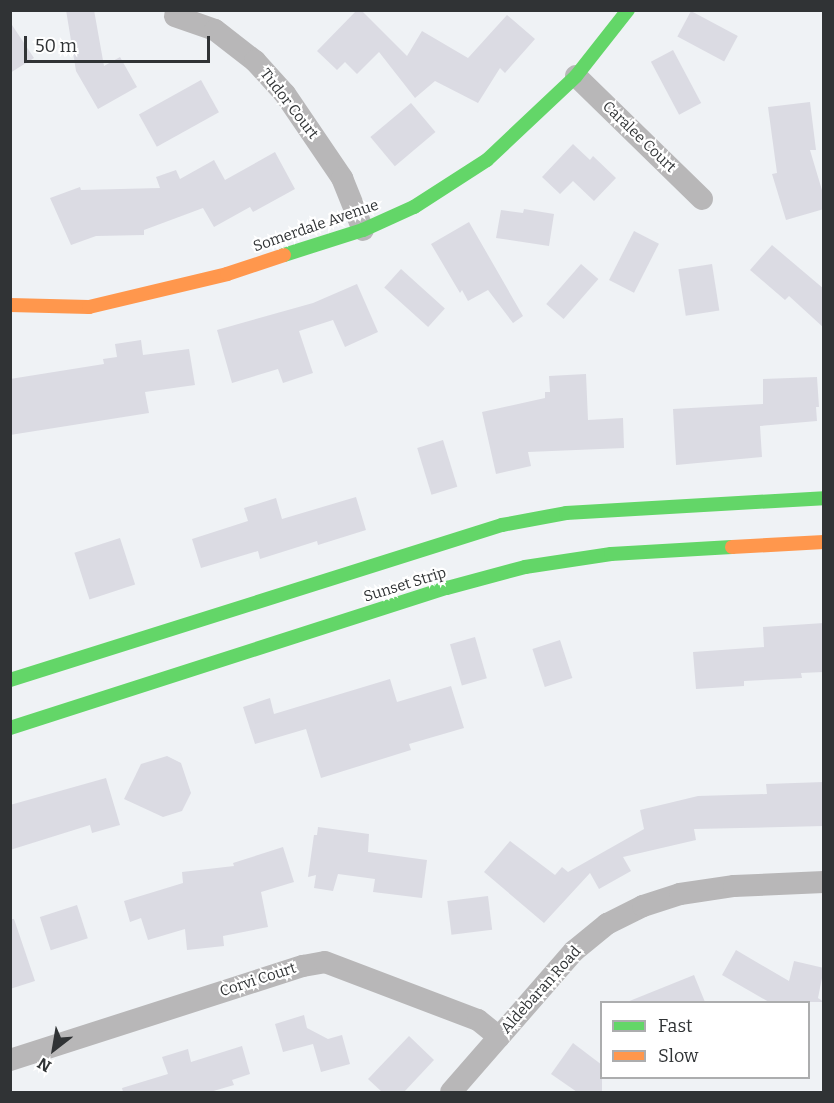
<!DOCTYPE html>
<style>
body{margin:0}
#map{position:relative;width:834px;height:1103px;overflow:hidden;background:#eff2f5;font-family:Bitter,serif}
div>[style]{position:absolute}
.building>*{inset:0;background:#dbdbe3;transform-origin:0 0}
.street>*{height:22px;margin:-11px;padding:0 11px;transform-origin:11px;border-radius:11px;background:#b8b7b8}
.fast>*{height:14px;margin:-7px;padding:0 7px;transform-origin:7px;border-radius:7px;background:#63d668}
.slow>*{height:14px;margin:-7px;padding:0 7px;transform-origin:7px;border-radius:7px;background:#ff974d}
span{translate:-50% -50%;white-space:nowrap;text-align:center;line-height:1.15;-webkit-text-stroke:4.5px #fff;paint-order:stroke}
.street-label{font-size:15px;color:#303335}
.frame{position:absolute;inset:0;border:12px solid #303335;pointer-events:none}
.legend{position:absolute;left:600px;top:1001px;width:210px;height:78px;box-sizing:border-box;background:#fff;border:2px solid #acadae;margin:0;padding:8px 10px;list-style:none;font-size:18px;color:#303335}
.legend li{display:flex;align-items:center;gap:12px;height:30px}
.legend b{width:30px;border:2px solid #acadae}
.north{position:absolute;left:24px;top:1019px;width:60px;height:60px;-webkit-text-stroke:4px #fff;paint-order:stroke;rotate:211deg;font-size:16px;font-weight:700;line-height:24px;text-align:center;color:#303335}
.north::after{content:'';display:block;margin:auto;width:21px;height:27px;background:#303335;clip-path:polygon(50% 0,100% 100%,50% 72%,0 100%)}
.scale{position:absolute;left:24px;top:36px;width:186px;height:27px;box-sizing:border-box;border:3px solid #303335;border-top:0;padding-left:8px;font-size:18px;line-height:21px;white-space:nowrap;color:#303335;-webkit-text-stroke:4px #fff;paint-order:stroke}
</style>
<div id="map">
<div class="building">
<i style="clip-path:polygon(66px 10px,94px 10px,104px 66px,120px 57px,137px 87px,98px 109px,76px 71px)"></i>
<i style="clip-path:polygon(357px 10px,361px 10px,407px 56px,422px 31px,468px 58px,507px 15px,535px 39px,505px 73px,500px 68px,478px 103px,435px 81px,415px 98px,379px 52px,357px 74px,345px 62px,337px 70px,317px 51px)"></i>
<i style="left:691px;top:11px;width:53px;height:29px;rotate:28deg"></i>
<i style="clip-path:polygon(10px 22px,34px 58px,10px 73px)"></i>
<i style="left:673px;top:50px;width:60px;height:25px;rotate:62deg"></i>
<i style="left:201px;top:80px;width:37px;height:71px;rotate:61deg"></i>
<i style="clip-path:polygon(810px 102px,816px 150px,810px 150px,824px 197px,824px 209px,786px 220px,772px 174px,777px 173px,768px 107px)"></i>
<i style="left:411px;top:103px;width:38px;height:53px;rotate:50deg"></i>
<i style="clip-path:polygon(573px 144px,590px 160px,593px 156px,616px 178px,594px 201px,573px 181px,560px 194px,542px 177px)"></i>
<i style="clip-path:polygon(275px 152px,295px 189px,253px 212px,250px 207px,214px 227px,203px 208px,144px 230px,144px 235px,96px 236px,71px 245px,50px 198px,80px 187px,81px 190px,160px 188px,156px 177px,176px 170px,180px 179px,214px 160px,225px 180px)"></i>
<i style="clip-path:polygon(524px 209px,554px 214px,549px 246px,496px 238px,501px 210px,523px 213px)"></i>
<i style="clip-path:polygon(469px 222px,523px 316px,513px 323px,488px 290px,468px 301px,462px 290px,460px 293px,431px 244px)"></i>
<i style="left:634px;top:231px;width:28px;height:55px;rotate:27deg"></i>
<i style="clip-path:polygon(772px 245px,824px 289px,824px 328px,789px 296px,785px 300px,750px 270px)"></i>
<i style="left:581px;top:264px;width:23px;height:53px;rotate:41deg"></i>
<i style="left:712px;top:264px;width:47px;height:34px;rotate:81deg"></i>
<i style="left:401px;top:269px;width:59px;height:25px;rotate:42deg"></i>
<i style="clip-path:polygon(357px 284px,378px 332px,345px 347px,333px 320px,299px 331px,313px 373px,283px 383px,278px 369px,232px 383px,217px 330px,313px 303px)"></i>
<i style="clip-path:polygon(141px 340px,143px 355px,189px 349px,195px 385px,145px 392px,149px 413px,10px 435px,10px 379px,104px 364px,103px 359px,117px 357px,115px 344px)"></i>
<i style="clip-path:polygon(586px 374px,588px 420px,623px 418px,624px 448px,528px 452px,531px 466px,496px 474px,482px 412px,545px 398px,545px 392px,550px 392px,549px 376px)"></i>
<i style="clip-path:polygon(817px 377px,819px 407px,816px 407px,817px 421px,760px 426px,762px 457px,676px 465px,673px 409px,763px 404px,763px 379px)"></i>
<i style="left:443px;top:440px;width:49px;height:27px;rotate:73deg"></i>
<i style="clip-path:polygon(356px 497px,366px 530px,318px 545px,317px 541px,260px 559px,258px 551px,201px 568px,192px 539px,248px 521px,244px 508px,276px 498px,282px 519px)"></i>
<i style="left:120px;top:538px;width:49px;height:48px;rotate:72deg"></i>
<i style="clip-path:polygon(824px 623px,824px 672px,801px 673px,802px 678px,744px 681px,744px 686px,696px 689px,693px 652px,764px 647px,763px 627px)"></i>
<i style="left:475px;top:637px;width:43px;height:26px;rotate:74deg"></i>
<i style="left:560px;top:640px;width:40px;height:29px;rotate:72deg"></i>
<i style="clip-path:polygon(390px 679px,397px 702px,451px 686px,464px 728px,409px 744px,411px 750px,321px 778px,306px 729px,255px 744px,243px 707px,270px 698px,274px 714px)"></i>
<i style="clip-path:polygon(167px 756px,181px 763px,191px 793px,182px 811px,163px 817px,124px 799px,141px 764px)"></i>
<i style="clip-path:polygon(106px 778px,120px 825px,92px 833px,90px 825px,10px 850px,10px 805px)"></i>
<i style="clip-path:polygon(824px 782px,824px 826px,694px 829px,696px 840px,623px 857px,631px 871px,599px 889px,590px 873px,544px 923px,484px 872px,510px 841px,555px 875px,562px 867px,568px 872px,644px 829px,640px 810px,698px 796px,767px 794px,766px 784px)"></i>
<i style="clip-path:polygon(318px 827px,369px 834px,368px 852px,427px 860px,422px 898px,373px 892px,375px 879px,338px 874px,333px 891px,314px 888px,316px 875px,308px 877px,314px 835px,317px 835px)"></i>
<i style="clip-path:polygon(283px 847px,294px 882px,261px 892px,268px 927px,223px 936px,224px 946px,187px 950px,185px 929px,148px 940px,141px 918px,130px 922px,124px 901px,183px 883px,182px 872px,234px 866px,233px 863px)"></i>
<i style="left:488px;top:896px;width:34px;height:41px;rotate:83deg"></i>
<i style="left:77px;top:905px;width:35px;height:39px;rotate:72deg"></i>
<i style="clip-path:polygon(10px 919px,14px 919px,35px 981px,10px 989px)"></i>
<i style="clip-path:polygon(736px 950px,789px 981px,794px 961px,824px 968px,818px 998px,824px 1002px,769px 1002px,722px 975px)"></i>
<i style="clip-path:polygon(694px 975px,705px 1002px,627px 1002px)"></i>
<i style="clip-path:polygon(304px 1015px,307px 1028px,328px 1039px,342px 1035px,350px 1064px,321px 1072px,313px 1044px,283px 1052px,275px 1024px)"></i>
<i style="clip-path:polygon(409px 1036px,434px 1060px,404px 1092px,382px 1092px,368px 1079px)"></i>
<i style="clip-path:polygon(573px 1043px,602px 1065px,602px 1092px,577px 1092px,551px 1074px)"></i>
<i style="clip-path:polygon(242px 1046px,250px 1074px,232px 1080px,234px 1085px,210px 1092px,123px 1092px,122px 1088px,168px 1074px,162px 1057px,188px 1049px,191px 1062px)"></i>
</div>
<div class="street">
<i style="left:175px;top:16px;width:42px;rotate:19.3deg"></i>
<i style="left:215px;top:30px;width:51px;rotate:37.8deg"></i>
<i style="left:255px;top:61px;width:45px;rotate:47.7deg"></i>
<i style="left:285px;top:94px;width:102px;rotate:55.8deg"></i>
<i style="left:342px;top:178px;width:56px;rotate:68deg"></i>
<i style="left:576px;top:76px;width:176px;rotate:44.3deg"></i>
<i style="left:10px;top:1060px;width:308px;rotate:-17.8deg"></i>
<i style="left:303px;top:966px;width:22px;rotate:-10deg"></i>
<i style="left:325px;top:962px;width:164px;rotate:20.8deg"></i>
<i style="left:478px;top:1020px;width:27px;rotate:39deg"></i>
<i style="left:451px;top:1092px;width:187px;rotate:-48.9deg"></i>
<i style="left:574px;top:951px;width:43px;rotate:-39.3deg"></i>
<i style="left:607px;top:924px;width:40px;rotate:-26.6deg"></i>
<i style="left:643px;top:906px;width:39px;rotate:-18deg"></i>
<i style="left:680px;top:894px;width:55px;rotate:-8.4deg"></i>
<i style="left:734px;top:886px;width:90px;rotate:-2.5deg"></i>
</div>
<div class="fast">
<i style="left:284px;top:255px;width:83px;rotate:-17.6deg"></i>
<i style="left:363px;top:230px;width:56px;rotate:-24.3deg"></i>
<i style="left:414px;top:207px;width:87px;rotate:-32.8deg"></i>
<i style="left:487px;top:160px;width:122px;rotate:-43.3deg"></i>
<i style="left:576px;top:76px;width:84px;rotate:-51.8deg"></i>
<i style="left:10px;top:680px;width:516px;rotate:-17.49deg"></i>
<i style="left:502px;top:525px;width:65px;rotate:-10.6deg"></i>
<i style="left:566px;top:513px;width:258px;rotate:-3.3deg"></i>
<i style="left:10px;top:728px;width:459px;rotate:-17.8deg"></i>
<i style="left:447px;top:588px;width:81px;rotate:-15.1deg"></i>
<i style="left:525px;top:567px;width:87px;rotate:-8.6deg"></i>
<i style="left:611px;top:554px;width:121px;rotate:-3.3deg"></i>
</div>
<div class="slow">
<i style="left:10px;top:305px;width:79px;rotate:1.5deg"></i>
<i style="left:89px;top:307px;width:142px;rotate:-13.4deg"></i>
<i style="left:227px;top:274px;width:60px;rotate:-18.4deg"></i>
<i style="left:732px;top:547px;width:92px;rotate:-3.1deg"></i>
</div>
<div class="street-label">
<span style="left:289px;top:104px;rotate:52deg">Tudor Court</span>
<span style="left:639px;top:137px;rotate:44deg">Caralee Court</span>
<span style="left:316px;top:226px;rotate:-19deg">Somerdale Avenue</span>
<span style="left:405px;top:585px;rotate:-17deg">Sunset Strip</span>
<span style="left:258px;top:980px;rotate:-18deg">Corvi Court</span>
<span style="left:541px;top:990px;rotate:-48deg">Aldebaran Road</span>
</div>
<div class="frame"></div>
<ul class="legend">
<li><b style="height:8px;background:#63d668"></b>Fast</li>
<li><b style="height:8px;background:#ff974d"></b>Slow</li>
</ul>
<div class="north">N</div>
<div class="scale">50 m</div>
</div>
